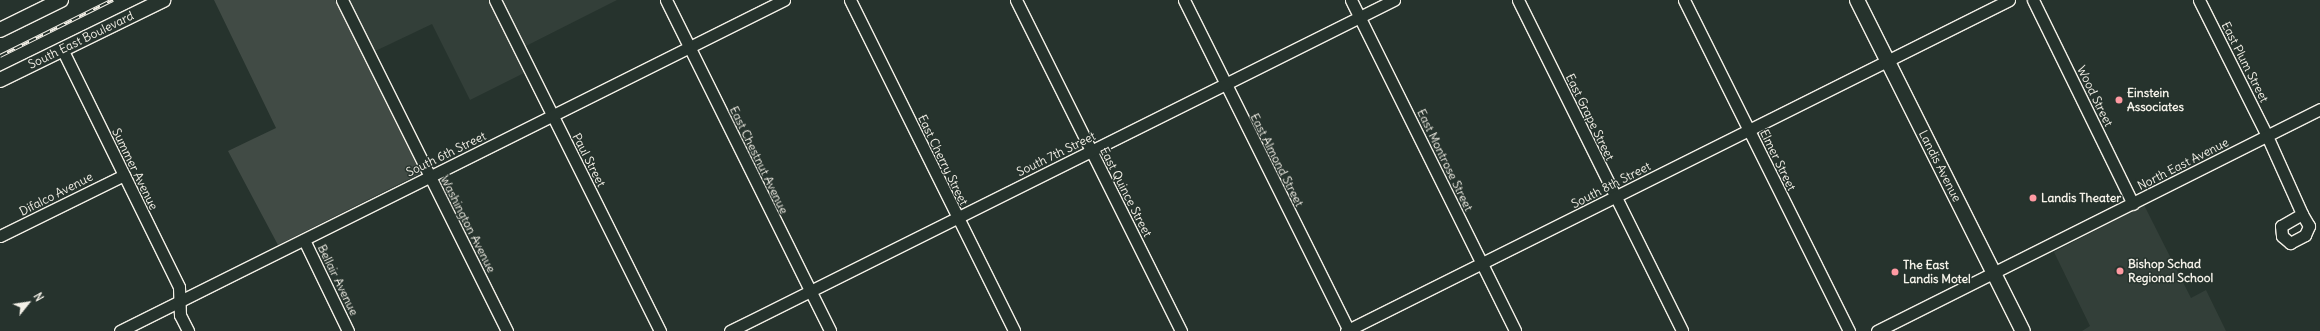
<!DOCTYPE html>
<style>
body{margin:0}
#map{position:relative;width:2320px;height:331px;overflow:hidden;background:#26332d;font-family:Delius,sans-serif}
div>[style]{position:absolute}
.built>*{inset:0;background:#333f39}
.green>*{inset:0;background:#414b45}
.roads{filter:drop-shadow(1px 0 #f4f1e8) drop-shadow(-1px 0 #f4f1e8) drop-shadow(0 1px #f4f1e8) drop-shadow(0 -1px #f4f1e8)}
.minor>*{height:11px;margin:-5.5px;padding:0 5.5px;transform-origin:5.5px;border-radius:5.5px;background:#26332d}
.major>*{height:14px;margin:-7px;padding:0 7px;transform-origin:7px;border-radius:7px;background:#26332d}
.rail>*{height:4px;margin-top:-2px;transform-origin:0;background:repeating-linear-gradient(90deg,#26332d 0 8px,#f4f1e8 0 16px);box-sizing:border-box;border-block:1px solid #f4f1e8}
.dots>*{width:11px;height:11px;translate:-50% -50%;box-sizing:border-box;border:2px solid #26332d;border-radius:50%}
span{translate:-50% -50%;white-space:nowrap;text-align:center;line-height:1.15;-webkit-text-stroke:3px #26332d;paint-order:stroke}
.street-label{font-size:12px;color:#f4f1e8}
.poi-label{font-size:12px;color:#f4f1e8;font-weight:700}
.left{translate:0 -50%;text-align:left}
.north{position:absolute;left:8px;top:283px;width:40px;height:40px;-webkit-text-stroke:3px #26332d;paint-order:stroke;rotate:60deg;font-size:11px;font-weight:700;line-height:16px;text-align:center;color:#f4f1e8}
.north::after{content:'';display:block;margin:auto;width:14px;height:18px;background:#f4f1e8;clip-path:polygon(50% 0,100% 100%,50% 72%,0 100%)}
</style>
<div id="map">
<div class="built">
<i style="clip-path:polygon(342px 0,617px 0,520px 49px,530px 70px,470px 100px,432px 24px,369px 54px)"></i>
<i style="clip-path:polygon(2144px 205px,2191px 298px,2206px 290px,2226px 331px,2082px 331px,2090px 326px,2054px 252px)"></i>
</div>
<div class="green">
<i style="clip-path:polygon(214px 0,335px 0,423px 172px,278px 245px,228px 151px,276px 128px)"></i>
</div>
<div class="roads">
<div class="minor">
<i style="left:342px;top:0;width:370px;rotate:63.5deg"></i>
<i style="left:495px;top:0;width:370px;rotate:63.5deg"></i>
<i style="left:666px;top:0;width:369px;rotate:63.6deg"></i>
<i style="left:850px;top:0;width:369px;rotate:63.6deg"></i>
<i style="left:1016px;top:0;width:370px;rotate:63.5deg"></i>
<i style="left:1184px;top:0;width:370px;rotate:63.5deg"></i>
<i style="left:1351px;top:0;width:369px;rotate:63.6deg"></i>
<i style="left:1518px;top:0;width:369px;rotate:63.6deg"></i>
<i style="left:1684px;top:0;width:370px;rotate:63.5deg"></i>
<i style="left:2033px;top:0;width:227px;rotate:63.9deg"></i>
<i style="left:2199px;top:0;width:152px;rotate:63.4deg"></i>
<i style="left:2267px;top:136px;width:85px;rotate:65.8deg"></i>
<i style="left:2302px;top:214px;width:24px;rotate:150deg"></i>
<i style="left:2281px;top:226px;width:10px;rotate:84deg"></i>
<i style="left:2282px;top:236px;width:11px;rotate:41deg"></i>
<i style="left:2290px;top:243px;width:17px;rotate:-28deg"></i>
<i style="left:2305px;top:235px;width:10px;rotate:-66deg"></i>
<i style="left:2309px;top:226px;width:14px;rotate:-120deg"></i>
<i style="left:62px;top:49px;width:265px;rotate:63.8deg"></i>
<i style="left:179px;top:287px;width:28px;rotate:88deg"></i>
<i style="left:180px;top:315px;width:18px;rotate:63deg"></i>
<i style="left:0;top:236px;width:138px;rotate:-26.2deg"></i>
<i style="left:304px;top:240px;width:101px;rotate:64.2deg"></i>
<i style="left:120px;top:331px;width:742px;rotate:-26.5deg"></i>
<i style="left:730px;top:331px;width:742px;rotate:-26.5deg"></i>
<i style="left:1346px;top:331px;width:741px;rotate:-26.53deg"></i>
<i style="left:1877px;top:331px;width:496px;rotate:-26.6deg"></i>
</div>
<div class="major">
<i style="left:1857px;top:0;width:370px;rotate:63.4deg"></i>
<i style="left:0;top:30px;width:68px;rotate:-26.2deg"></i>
<i style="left:0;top:80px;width:182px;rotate:-26.1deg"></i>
</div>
</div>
<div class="rail">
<i style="left:0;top:56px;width:126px;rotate:-26.4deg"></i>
</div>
<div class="dots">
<i style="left:2119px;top:100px;background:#ff9aa2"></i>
<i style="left:2033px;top:198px;background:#ff9aa2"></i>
<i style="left:2120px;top:271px;background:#ff9aa2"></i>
<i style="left:1895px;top:272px;background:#ff9aa2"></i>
</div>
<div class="street-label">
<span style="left:81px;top:40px;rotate:-26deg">South East Boulevard</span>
<span style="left:2245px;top:62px;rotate:63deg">East Plum Street</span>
<span style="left:2095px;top:96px;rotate:64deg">Wood Street</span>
<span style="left:1590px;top:117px;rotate:64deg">East Grape Street</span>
<span style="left:446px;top:154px;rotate:-26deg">South 6th Street</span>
<span style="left:1056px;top:154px;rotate:-26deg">South 7th Street</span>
<span style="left:589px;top:160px;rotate:63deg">Paul Street</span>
<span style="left:759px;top:160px;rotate:64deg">East Chestnut Avenue</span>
<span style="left:943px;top:160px;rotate:64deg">East Cherry Street</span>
<span style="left:1277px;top:160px;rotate:63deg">East Almond Street</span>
<span style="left:1445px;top:160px;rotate:64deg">East Montrose Street</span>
<span style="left:1778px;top:160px;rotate:64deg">Elmer Street</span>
<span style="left:2183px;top:164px;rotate:-27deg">North East Avenue</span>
<span style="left:1940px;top:166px;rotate:63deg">Landis Avenue</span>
<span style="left:135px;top:169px;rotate:64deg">Summer Avenue</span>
<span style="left:1611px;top:185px;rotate:-27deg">South 8th Street</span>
<span style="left:1126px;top:192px;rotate:63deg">East Quince Street</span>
<span style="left:56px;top:194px;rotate:-27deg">Difalco Avenue</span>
<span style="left:468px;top:224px;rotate:63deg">Washington Avenue</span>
<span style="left:338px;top:280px;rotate:64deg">Bellair Avenue</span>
</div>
<div class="poi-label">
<span class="left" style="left:2127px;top:100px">Einstein<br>Associates</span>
<span class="left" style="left:2041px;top:198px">Landis Theater</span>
<span class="left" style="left:2128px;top:271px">Bishop Schad<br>Regional School</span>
<span class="left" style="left:1903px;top:272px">The East<br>Landis Motel</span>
</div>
<div class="north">N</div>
</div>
